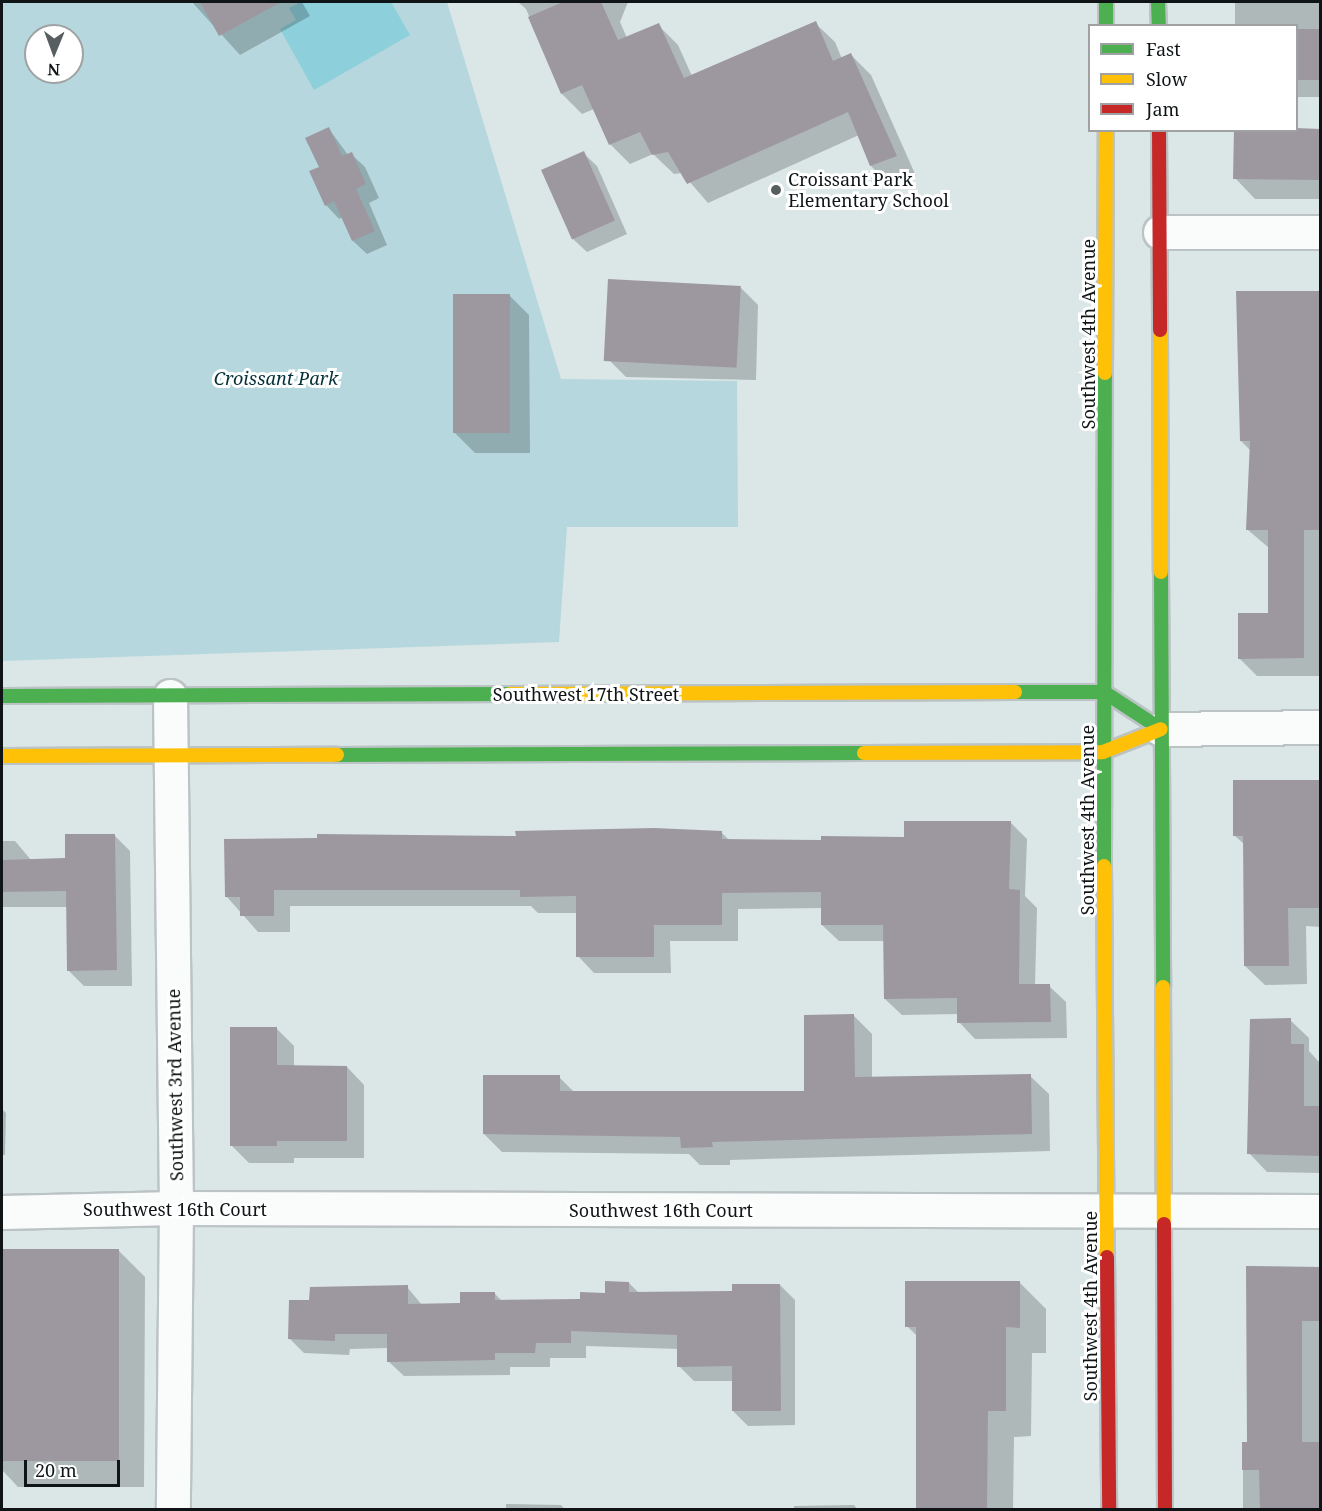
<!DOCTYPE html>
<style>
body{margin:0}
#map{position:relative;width:1322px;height:1511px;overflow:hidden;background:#dbe6e7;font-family:"Noto Serif",serif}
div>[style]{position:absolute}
.green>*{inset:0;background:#b6d7dd}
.water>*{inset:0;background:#8dcfdb}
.shadow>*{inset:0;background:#0003}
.building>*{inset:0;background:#9d98a0;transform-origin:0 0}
.roads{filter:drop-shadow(2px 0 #bbc3c5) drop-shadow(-2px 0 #bbc3c5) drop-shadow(0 2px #bbc3c5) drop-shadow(0 -2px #bbc3c5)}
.street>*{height:33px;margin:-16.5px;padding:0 16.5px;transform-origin:16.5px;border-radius:16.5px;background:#fafbfb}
.fast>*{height:14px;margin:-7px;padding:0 7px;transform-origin:7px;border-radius:7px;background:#4caf50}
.slow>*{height:14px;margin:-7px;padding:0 7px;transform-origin:7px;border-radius:7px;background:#ffc107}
.jam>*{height:14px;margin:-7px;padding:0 7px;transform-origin:7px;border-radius:7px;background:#c62828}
.dots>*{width:16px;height:16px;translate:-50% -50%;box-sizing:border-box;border:3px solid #fff;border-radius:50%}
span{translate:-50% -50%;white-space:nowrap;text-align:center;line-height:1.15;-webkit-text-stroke:6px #fff;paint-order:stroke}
.poi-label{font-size:18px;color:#0f1517}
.left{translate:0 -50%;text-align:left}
.street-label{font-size:18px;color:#0f1517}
.park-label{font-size:18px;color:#043139;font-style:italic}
.frame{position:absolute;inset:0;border:3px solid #0f1517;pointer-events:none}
.legend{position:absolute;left:1088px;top:24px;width:210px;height:108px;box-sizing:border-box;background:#fff;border:2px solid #9fa1a2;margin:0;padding:8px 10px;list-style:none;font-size:18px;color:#0f1517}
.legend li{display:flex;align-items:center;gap:12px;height:30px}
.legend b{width:30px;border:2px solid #9fa1a2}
.north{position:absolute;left:24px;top:24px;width:60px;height:60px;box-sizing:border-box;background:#fff;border:2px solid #9fa1a2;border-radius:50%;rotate:181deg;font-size:16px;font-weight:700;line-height:24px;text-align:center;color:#0f1517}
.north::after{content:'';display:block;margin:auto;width:21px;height:27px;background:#565e60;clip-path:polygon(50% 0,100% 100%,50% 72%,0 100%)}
.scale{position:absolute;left:24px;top:1460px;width:96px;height:27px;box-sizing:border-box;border:3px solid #0f1517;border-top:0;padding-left:8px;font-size:18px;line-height:21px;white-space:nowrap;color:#0f1517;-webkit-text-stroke:4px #fff;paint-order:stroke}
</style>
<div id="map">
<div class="green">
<i style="clip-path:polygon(evenodd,2px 2px,447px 2px,561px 379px,737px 381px,738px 527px,567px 527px,559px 642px,2px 661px,2px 2px,36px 36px,72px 36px,72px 72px,36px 72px,36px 36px)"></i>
</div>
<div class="water">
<i style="clip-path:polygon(301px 2px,391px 2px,410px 35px,314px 90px,280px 29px,296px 20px,289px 8px)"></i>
</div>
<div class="shadow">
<i style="clip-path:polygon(192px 2px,302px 2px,310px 16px,240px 55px)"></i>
<i style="clip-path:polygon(518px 2px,628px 2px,620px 22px,627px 38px,658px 25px,678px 45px,692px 76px,815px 23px,835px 42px,842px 59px,851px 55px,871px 75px,916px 176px,891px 186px,871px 166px,859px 135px,708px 203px,682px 173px,674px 174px,653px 154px,630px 164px,610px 144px,594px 109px,582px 114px,562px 94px,526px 9px)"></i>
<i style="clip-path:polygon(1235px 2px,1320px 2px,1320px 97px,1296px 97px,1296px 26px,1235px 26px)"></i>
<i style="clip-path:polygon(329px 129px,348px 155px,351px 154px,365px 167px,379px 198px,369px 203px,387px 245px,367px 254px,353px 241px,343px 217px,339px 219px,326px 205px,321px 168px)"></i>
<i style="clip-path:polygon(1296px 130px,1320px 130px,1320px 199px,1255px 199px,1235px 178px)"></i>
<i style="clip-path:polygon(583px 153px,597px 166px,627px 234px,587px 252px,573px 239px,543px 171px)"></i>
<i style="clip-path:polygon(610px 280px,741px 288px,758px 305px,756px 380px,626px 377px,609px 360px)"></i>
<i style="clip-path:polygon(1237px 293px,1320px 293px,1320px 676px,1257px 676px,1239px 658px,1269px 615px,1269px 548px,1248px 530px,1251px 451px,1241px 441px)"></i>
<i style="clip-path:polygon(509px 295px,529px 315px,530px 453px,475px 453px,455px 433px)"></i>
<i style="clip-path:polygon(1320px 781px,1320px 927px,1306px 926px,1307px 984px,1265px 985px,1245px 966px,1245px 845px,1235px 836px,1235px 782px)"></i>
<i style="clip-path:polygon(1010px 822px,1027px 839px,1025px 896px,1037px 908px,1035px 986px,1049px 986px,1066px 1002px,1067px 1038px,975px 1039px,959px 1022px,959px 1014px,902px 1015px,885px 999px,884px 941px,839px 941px,822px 925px,822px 908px,738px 909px,738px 941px,670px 941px,671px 973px,594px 973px,578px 956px,578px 913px,538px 913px,531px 906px,290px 906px,290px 932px,258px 932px,227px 897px,517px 838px,721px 832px,730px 841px,822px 841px,905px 838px)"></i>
<i style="clip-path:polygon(114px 835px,130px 851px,132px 986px,84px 986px,69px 971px,67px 907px,2px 907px,2px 841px,15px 841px,31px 860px,67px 859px)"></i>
<i style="clip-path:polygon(854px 1016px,872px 1034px,872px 1078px,1030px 1076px,1049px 1094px,1050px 1151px,730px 1160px,730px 1165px,700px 1165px,689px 1154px,502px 1152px,484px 1134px,559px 1077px,575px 1093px,806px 1093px)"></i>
<i style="clip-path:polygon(1290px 1020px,1309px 1038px,1309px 1051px,1320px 1063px,1320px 1173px,1267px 1172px,1249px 1153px)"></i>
<i style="clip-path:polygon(276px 1028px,294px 1046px,294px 1067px,347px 1067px,364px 1085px,364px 1158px,294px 1158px,294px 1163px,249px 1163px,231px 1145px)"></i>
<i style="clip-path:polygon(2px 1109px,6px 1113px,5px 1155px,2px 1155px)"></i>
<i style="clip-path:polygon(2px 1250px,119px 1251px,145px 1277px,144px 1487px,18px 1487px,2px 1470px)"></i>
<i style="clip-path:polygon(1247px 1268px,1320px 1268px,1320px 1510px,1243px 1510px,1243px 1444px,1248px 1444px)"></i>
<i style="clip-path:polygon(629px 1283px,639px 1293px,733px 1292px,780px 1285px,795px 1300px,795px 1425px,748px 1426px,733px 1411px,733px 1381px,694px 1381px,679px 1366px,679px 1349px,586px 1346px,586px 1358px,550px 1358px,550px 1367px,510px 1367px,510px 1375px,404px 1376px,388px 1361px,388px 1348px,350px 1349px,349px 1355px,304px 1353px,289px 1338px,311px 1302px,407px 1287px,422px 1305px,462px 1305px,495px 1294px,502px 1301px,582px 1300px,606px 1295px)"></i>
<i style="clip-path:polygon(1020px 1283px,1046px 1309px,1046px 1353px,1032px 1353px,1031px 1436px,1014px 1437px,1013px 1510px,918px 1510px,917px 1336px,907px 1326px)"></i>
<i style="clip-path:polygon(506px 1504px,561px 1505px,565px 1510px,506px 1510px)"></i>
<i style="clip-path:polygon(854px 1505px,858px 1510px,794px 1510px,794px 1506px)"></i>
</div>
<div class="building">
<i style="clip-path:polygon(200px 2px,281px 2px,219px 36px)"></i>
<i style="clip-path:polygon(563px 2px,601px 2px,618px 40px,659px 23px,684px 78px,816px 21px,833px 61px,851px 53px,897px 156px,870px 166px,848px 112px,687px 184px,668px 152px,652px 155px,640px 132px,609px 145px,582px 85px,561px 94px,528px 17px)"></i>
<i style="left:1296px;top:29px;width:24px;height:51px"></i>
<i style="clip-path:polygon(329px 127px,342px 156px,352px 152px,366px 184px,356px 189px,375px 231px,352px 241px,334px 201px,325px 206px,309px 171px,319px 167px,305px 138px)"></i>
<i style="clip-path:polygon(1296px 128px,1320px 129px,1320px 180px,1233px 179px,1234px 130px)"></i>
<i style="left:584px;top:151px;width:76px;height:47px;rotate:66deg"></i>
<i style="left:608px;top:279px;width:133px;height:82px;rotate:3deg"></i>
<i style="clip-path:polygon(1236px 291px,1320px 291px,1320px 530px,1304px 530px,1304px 658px,1238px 659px,1238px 613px,1268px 613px,1268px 530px,1246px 530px,1250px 441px,1240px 441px)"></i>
<i style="left:453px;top:294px;width:57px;height:139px"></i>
<i style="clip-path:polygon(1233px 780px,1320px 780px,1320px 908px,1288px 908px,1289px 966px,1244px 966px,1243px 836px,1233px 836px)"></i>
<i style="clip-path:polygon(904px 821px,1011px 821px,1009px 889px,1020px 890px,1019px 984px,1050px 984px,1051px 1022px,957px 1023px,957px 998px,884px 999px,883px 925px,821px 925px,821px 892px,722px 893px,722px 925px,654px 925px,654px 957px,576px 957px,576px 896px,520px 897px,520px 890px,274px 890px,274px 916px,240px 916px,240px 897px,225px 897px,224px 839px,317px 838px,317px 834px,516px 836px,515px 831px,654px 828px,722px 831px,722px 839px,821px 840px,821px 836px,904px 837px)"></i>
<i style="clip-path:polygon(65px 834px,115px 834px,117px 970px,67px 971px,66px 891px,2px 892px,2px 860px,65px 858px)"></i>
<i style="clip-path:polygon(854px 1014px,855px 1077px,1031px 1074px,1032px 1134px,712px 1142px,713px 1147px,681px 1148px,680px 1137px,483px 1134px,483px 1075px,560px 1075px,560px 1091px,804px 1091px,804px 1015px)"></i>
<i style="clip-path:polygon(1291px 1018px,1291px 1044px,1304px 1044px,1304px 1106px,1320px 1106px,1320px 1156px,1247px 1154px,1250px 1019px)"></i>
<i style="clip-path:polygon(230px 1027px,277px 1027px,277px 1065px,347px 1066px,347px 1141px,277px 1141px,277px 1146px,230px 1146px)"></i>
<i style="left:2px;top:1249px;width:117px;height:212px"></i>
<i style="clip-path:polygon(1246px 1266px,1320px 1267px,1320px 1321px,1302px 1321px,1302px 1442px,1320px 1442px,1320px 1509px,1260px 1509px,1259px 1470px,1242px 1470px,1242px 1442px,1247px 1442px)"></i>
<i style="clip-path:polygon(605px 1281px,629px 1282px,629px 1292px,732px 1291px,732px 1284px,780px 1284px,781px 1411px,732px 1411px,732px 1366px,677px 1367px,677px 1335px,571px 1331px,571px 1343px,536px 1343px,535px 1353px,495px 1353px,495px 1360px,387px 1362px,387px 1334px,335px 1334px,335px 1341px,288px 1339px,289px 1300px,309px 1300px,310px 1287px,408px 1285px,408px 1304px,460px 1303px,460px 1292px,495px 1292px,495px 1300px,580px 1299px,580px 1292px,605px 1293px)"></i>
<i style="clip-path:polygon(905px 1281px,1020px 1281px,1020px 1328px,1006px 1327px,1006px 1411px,988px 1411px,987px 1509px,916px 1509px,916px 1327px,905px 1327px)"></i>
</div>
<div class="roads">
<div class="street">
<i style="left:1160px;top:232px;width:160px"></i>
<i style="left:170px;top:696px;width:512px;rotate:89.33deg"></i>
<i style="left:176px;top:1208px;width:302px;rotate:90.6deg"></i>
<i style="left:1161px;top:729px;width:159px;rotate:-0.7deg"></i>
<i style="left:2px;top:1212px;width:174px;rotate:-1.3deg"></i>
<i style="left:176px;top:1208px;width:1144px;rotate:0.15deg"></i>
</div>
<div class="fast">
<i style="left:1106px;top:2px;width:24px;rotate:90deg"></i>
<i style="left:1158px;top:2px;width:24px;rotate:88deg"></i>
<i style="left:1161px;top:572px;width:415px;rotate:89.7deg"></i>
<i style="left:1015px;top:692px;width:89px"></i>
<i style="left:1104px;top:692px;width:68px;rotate:33deg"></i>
<i style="left:2px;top:696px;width:508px;rotate:-0.23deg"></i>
<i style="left:337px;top:755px;width:527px;rotate:-0.22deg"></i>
<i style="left:1104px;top:866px;width:493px;rotate:-89.9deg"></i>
</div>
<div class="slow">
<i style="left:1160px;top:330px;width:242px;rotate:89.8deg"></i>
<i style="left:1105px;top:373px;width:243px;rotate:-89.8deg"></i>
<i style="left:510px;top:694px;width:505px;rotate:-0.23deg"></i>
<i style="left:864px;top:753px;width:239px;rotate:-0.2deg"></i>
<i style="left:1103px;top:752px;width:62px;rotate:-21.6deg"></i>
<i style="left:2px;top:756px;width:335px;rotate:-0.2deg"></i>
<i style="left:1104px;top:866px;width:391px;rotate:89.6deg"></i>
<i style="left:1163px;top:987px;width:237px;rotate:89.8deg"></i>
</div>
<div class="jam">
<i style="left:1159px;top:130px;width:200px;rotate:89.7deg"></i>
<i style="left:1164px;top:1224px;width:286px;rotate:89.8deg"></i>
<i style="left:1107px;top:1257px;width:253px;rotate:89.5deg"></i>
</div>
</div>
<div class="dots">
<i style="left:776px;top:190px;background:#565e60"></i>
</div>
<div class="poi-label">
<span class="left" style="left:788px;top:190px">Croissant Park<br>Elementary School</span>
</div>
<div class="street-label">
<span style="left:1088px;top:334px;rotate:-90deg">Southwest 4th Avenue</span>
<span style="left:586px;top:694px">Southwest 17th Street</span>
<span style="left:1087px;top:820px;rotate:-90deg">Southwest 4th Avenue</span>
<span style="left:175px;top:1085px;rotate:-91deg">Southwest 3rd Avenue</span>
<span style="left:175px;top:1209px">Southwest 16th Court</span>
<span style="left:661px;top:1210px">Southwest 16th Court</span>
<span style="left:1090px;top:1306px;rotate:-90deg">Southwest 4th Avenue</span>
</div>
<div class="park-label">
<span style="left:276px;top:378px">Croissant Park</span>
</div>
<div class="frame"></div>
<ul class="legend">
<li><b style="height:8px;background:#4caf50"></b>Fast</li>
<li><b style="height:8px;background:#ffc107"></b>Slow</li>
<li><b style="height:8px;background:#c62828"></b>Jam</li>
</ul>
<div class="north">N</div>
<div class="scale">20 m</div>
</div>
